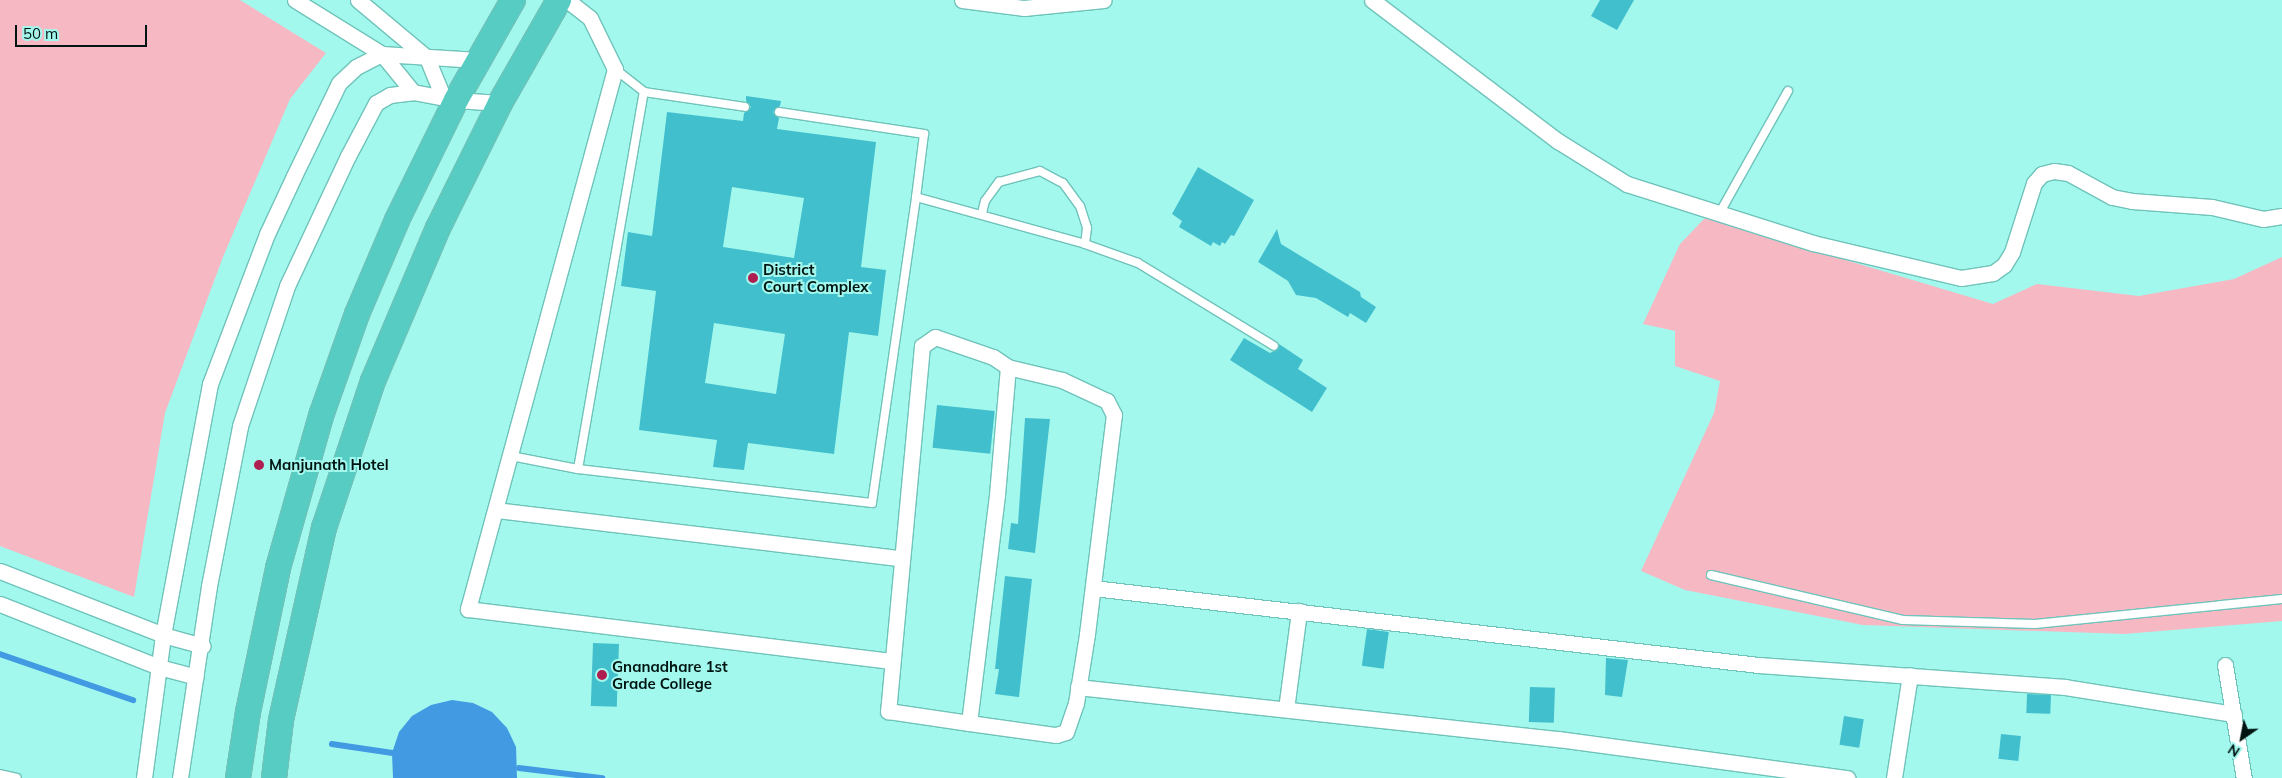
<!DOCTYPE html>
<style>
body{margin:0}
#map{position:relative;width:2282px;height:778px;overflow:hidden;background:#a3f8ee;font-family:Mulish,sans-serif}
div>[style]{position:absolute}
.green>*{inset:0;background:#f6b9c4}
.water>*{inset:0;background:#419ae2}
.stream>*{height:5.5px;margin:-2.75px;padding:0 2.75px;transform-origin:2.75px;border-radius:2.75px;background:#419ae2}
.building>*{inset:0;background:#42bfcd;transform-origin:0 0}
.roads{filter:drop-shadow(1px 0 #6fc3ba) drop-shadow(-1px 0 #6fc3ba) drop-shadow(0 1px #6fc3ba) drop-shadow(0 -1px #6fc3ba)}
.service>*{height:8px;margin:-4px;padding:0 4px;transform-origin:4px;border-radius:4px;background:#fff}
.minor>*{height:15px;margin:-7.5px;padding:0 7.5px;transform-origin:7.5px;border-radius:7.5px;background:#fff}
.trunk>*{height:24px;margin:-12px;padding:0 12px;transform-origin:12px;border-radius:12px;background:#56ccc2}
.dots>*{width:14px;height:14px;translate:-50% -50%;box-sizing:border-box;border:2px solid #a3f8ee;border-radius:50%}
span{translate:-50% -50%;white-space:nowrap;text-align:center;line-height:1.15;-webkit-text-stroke:4px #a3f8ee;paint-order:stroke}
.poi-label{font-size:15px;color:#001411;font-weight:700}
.left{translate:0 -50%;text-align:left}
.north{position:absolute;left:2217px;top:713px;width:50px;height:50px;-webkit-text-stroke:4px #a3f8ee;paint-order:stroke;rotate:213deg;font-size:14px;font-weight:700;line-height:20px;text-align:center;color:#001411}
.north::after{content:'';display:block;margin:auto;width:18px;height:22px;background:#001411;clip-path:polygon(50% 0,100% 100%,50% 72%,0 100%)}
.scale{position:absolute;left:15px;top:25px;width:132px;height:22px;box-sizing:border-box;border:2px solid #001411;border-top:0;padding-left:6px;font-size:15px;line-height:18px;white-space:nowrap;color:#001411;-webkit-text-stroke:4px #a3f8ee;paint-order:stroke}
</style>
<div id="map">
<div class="green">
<i style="clip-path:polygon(0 0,240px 0,326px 53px,290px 99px,223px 257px,165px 413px,134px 597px,0 546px)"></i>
<i style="clip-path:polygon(1705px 218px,1993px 304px,2037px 284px,2139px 296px,2234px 279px,2282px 257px,2282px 621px,2124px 634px,1863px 625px,1685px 590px,1641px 571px,1714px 413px,1720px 381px,1675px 366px,1675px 331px,1643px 324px,1680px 244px)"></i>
</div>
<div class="water">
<i style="clip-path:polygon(452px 700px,473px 703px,492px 712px,507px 728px,516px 747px,517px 778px,393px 778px,392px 753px,399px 732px,412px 716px,431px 705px)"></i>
</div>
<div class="stream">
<i style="left:0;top:654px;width:141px;rotate:19.1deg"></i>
<i style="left:332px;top:744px;width:61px;rotate:8.5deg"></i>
<i style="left:519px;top:768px;width:84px;rotate:6.9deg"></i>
</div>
<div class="building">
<i style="clip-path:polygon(1600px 0,1634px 0,1617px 30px,1591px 16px)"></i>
<i style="clip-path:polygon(evenodd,746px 96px,781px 101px,780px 106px,773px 112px,779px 118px,777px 129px,876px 142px,861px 267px,886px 270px,878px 336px,849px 332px,834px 454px,748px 443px,744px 470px,713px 467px,717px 440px,639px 430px,656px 291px,621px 286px,628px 232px,652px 236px,667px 112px,743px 121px,744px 113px,751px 107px,746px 101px,746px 96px,732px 187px,804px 198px,794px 258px,723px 247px,732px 187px,746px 96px,714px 323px,785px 334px,776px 394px,705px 383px,714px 323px)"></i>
<i style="clip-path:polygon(1198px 167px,1254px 200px,1234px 236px,1231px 235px,1225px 244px,1222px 242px,1220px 246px,1213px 242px,1211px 246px,1179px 227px,1182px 221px,1172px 214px)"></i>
<i style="clip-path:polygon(1277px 229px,1281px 244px,1360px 292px,1361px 297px,1376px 307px,1366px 323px,1350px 313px,1348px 317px,1316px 298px,1296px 295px,1288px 281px,1258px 262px)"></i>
<i style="clip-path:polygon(1244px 338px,1270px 353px,1278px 349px,1279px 344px,1303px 360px,1298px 369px,1327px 388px,1312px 412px,1230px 360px)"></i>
<i style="left:937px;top:405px;width:58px;height:43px;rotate:6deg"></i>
<i style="clip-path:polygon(1025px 418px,1050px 419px,1035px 553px,1008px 549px,1011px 523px,1018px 524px)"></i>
<i style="clip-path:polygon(1005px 576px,1032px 579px,1019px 697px,995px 694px,999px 669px,995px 669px)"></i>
<i style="left:1367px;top:629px;width:22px;height:37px;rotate:8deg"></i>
<i style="left:593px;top:643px;width:26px;height:63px;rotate:2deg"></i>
<i style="clip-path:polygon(1606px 658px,1628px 660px,1622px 697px,1605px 695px)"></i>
<i style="left:1530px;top:687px;width:25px;height:35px;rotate:2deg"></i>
<i style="left:2027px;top:694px;width:24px;height:19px;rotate:2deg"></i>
<i style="left:1844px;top:716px;width:20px;height:29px;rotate:9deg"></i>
<i style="left:2001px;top:734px;width:20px;height:25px;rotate:6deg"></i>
</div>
<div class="roads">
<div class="service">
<i style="left:615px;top:69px;width:37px;rotate:38deg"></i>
<i style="left:644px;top:92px;width:102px;rotate:8.4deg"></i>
<i style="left:779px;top:112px;width:147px;rotate:8.6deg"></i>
<i style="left:924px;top:134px;width:64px;rotate:97.2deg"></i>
<i style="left:916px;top:197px;width:175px;rotate:15.5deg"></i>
<i style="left:1085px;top:244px;width:56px;rotate:19.7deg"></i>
<i style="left:1138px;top:263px;width:159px;rotate:31.4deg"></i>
<i style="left:982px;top:213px;width:12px;rotate:-76deg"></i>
<i style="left:985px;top:201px;width:24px;rotate:-54deg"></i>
<i style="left:999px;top:182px;width:42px;rotate:-15deg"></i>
<i style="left:1040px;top:171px;width:26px;rotate:28deg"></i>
<i style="left:1063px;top:183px;width:29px;rotate:54deg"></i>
<i style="left:1080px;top:206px;width:23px;rotate:72deg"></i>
<i style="left:1087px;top:228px;width:16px;rotate:97deg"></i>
<i style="left:1719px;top:214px;width:141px;rotate:-60.7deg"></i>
<i style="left:511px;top:456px;width:68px;rotate:11deg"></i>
<i style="left:578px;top:469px;width:296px;rotate:6.6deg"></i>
<i style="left:872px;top:503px;width:309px;rotate:-81.8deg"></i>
<i style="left:578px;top:469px;width:383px;rotate:-80.1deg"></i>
<i style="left:1711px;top:575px;width:197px;rotate:13.2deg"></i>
<i style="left:1903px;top:620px;width:132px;rotate:1.7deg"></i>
<i style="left:2035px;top:624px;width:248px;rotate:-5.8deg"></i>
<i style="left:0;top:774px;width:17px;rotate:13deg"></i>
</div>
<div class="minor">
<i style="left:295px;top:0;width:102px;rotate:31.8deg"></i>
<i style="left:382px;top:54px;width:49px;rotate:50.8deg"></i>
<i style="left:358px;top:0;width:90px;rotate:40deg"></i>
<i style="left:427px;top:58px;width:42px;rotate:67.7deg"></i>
<i style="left:567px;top:0;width:29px;rotate:38deg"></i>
<i style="left:590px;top:18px;width:57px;rotate:63.9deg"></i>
<i style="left:615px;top:69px;width:560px;rotate:105.23deg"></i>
<i style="left:468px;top:609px;width:427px;rotate:7deg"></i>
<i style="left:962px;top:0;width:63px;rotate:7.4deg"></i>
<i style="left:1024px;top:8px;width:80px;rotate:-5.7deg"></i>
<i style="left:1372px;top:0;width:233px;rotate:37.2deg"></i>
<i style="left:1558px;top:141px;width:81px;rotate:31.9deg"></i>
<i style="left:1627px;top:184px;width:195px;rotate:17.6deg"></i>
<i style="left:1813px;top:243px;width:152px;rotate:13.3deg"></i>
<i style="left:1961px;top:278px;width:32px;rotate:-9deg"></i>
<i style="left:1993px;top:273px;width:14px;rotate:-36deg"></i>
<i style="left:2004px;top:265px;width:15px;rotate:-58deg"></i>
<i style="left:2012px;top:252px;width:72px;rotate:-72.3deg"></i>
<i style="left:2034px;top:183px;width:12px;rotate:-48deg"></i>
<i style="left:2042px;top:174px;width:12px;rotate:-14deg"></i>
<i style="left:2054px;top:171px;width:14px;rotate:8deg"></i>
<i style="left:2068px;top:173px;width:50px;rotate:28.6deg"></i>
<i style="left:2112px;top:197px;width:20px;rotate:11deg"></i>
<i style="left:2132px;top:201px;width:80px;rotate:4.3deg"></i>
<i style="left:2212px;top:207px;width:52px;rotate:13.2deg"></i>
<i style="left:2263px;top:219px;width:19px;rotate:-9deg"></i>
<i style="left:496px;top:510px;width:408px;rotate:6.8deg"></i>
<i style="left:0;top:571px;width:175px;rotate:21.4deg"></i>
<i style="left:163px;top:635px;width:41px;rotate:15.4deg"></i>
<i style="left:1093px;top:588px;width:670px;rotate:6.6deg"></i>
<i style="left:1759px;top:665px;width:307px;rotate:4.1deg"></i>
<i style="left:2065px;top:687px;width:171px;rotate:9.1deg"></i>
<i style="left:0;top:604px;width:171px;rotate:21.6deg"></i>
<i style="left:159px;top:667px;width:38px;rotate:15deg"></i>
<i style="left:2225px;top:665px;width:115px;rotate:80.5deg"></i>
<i style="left:1078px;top:687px;width:483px;rotate:6.2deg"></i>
<i style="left:1558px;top:739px;width:292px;rotate:7.7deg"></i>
<i style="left:1286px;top:709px;width:99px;rotate:-82.4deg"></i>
<i style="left:969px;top:723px;width:230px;rotate:-83deg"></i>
<i style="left:997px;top:495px;width:128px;rotate:-85.1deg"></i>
<i style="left:1008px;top:367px;width:18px;rotate:-146deg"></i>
<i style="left:993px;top:357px;width:61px;rotate:-161deg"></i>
<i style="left:935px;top:337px;width:16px;rotate:145deg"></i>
<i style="left:922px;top:346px;width:367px;rotate:95.3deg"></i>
<i style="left:888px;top:711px;width:82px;rotate:8.4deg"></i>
<i style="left:969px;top:723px;width:88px;rotate:7.9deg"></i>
<i style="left:1056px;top:735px;width:10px;rotate:-17deg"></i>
<i style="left:1066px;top:732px;width:31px;rotate:-71deg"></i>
<i style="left:1076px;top:703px;width:70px;rotate:-80.9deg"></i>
<i style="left:1087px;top:634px;width:221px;rotate:-83deg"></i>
<i style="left:1114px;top:415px;width:16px;rotate:-117deg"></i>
<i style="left:1107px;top:401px;width:50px;rotate:-155deg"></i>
<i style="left:1062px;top:380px;width:56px;rotate:-166.5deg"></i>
<i style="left:144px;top:778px;width:144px;rotate:-82.4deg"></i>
<i style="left:163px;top:635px;width:255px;rotate:-79.4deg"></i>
<i style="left:210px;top:384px;width:160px;rotate:-69.2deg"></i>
<i style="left:267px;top:234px;width:64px;rotate:-65deg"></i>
<i style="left:294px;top:176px;width:103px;rotate:-64.2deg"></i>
<i style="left:339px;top:83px;width:23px;rotate:-43deg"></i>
<i style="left:356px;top:67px;width:29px;rotate:-27deg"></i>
<i style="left:382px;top:54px;width:96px;rotate:3.6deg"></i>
<i style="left:180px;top:778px;width:194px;rotate:-81.4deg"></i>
<i style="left:209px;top:586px;width:163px;rotate:-79deg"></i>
<i style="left:240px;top:426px;width:148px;rotate:-71.4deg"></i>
<i style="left:287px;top:286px;width:144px;rotate:-64.9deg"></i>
<i style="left:348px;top:156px;width:60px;rotate:-62.2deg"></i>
<i style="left:376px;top:103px;width:16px;rotate:-30deg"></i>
<i style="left:390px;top:95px;width:23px;rotate:-7deg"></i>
<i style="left:413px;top:92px;width:44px;rotate:10.5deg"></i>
<i style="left:456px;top:100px;width:44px;rotate:3.9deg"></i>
<i style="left:1894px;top:778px;width:104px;rotate:-81.2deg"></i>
</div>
<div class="trunk">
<i style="left:238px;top:778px;width:67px;rotate:-81.4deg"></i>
<i style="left:248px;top:712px;width:147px;rotate:-78.2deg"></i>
<i style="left:278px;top:568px;width:161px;rotate:-74.2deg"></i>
<i style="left:322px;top:413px;width:105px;rotate:-70.5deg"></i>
<i style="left:357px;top:314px;width:102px;rotate:-66.9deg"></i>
<i style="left:397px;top:220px;width:134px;rotate:-63.8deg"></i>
<i style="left:456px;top:100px;width:115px;rotate:-60.3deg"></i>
<i style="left:274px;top:778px;width:58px;rotate:-83.1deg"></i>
<i style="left:281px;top:720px;width:197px;rotate:-77.4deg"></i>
<i style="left:324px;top:528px;width:155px;rotate:-71.6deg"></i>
<i style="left:373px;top:381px;width:166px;rotate:-67deg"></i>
<i style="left:438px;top:228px;width:140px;rotate:-63.6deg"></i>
<i style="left:500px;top:103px;width:119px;rotate:-60.2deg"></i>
</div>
</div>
<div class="dots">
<i style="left:753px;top:278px;background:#ae1e51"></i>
<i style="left:259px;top:465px;background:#ae1e51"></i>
<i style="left:602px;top:675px;background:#ae1e51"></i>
</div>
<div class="poi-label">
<span class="left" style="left:763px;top:278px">District<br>Court Complex</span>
<span class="left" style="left:269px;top:465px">Manjunath Hotel</span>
<span class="left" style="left:612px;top:675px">Gnanadhare 1st<br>Grade College</span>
</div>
<div class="north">N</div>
<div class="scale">50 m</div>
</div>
